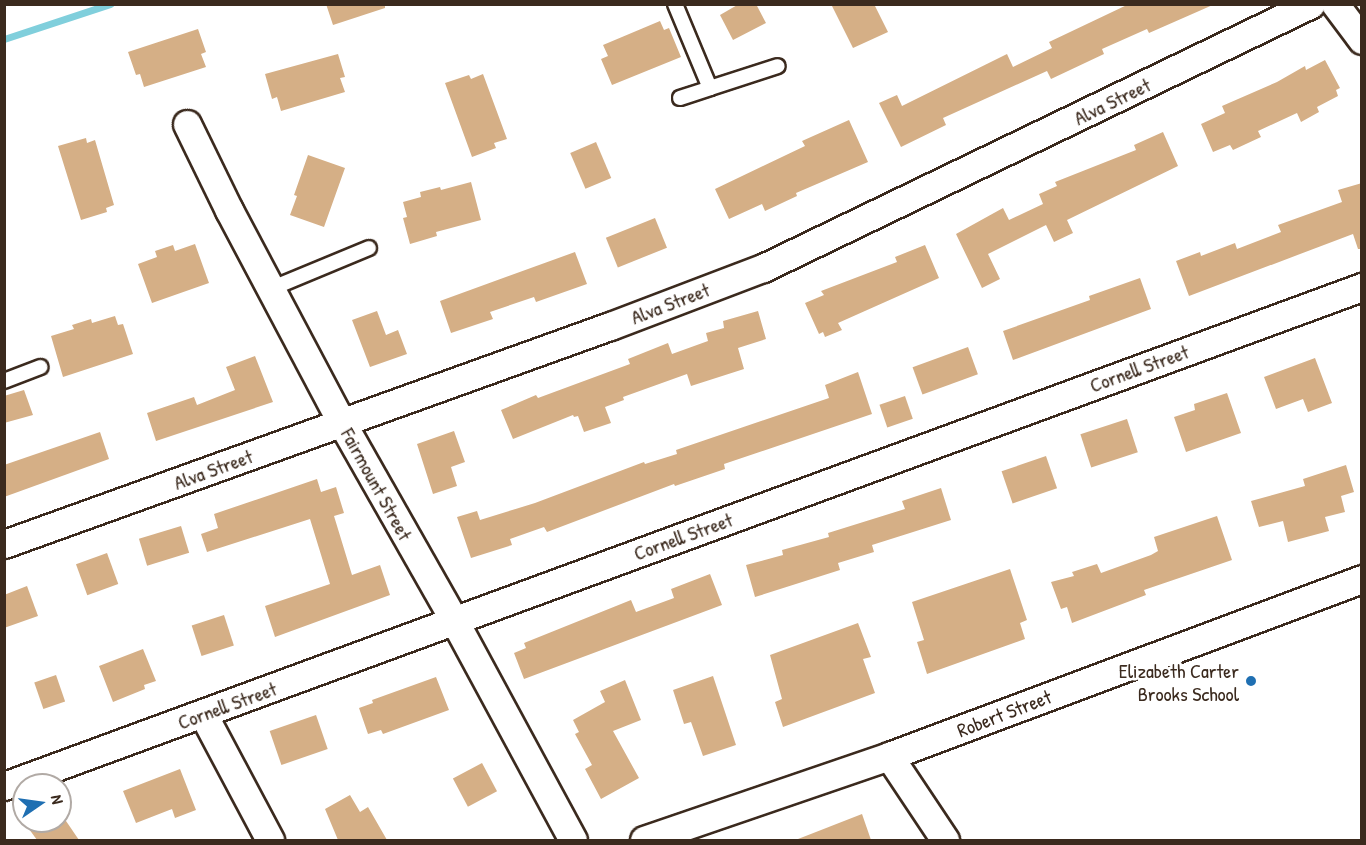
<!DOCTYPE html>
<style>
body{margin:0}
#map{position:relative;width:1366px;height:845px;overflow:hidden;background:#fff;font-family:"Patrick Hand",sans-serif}
div>[style]{position:absolute}
.stream>*{height:7px;margin:-3.5px;padding:0 3.5px;transform-origin:3.5px;border-radius:3.5px;background:#80cfdc}
.building>*{inset:0;background:#d5af86;transform-origin:0 0}
.roads{filter:drop-shadow(2px 0 #3b2a1e) drop-shadow(-2px 0 #3b2a1e) drop-shadow(0 2px #3b2a1e) drop-shadow(0 -2px #3b2a1e)}
.service>*{height:14px;margin:-7px;padding:0 7px;transform-origin:7px;border-radius:7px;background:#fff}
.minor>*{height:27px;margin:-13.5px;padding:0 13.5px;transform-origin:13.5px;border-radius:13.5px;background:#fff}
.dots>*{width:16px;height:16px;translate:-50% -50%;box-sizing:border-box;border:3px solid #fff;border-radius:50%}
span{translate:-50% -50%;white-space:nowrap;text-align:center;line-height:1.15;-webkit-text-stroke:5px #fff;paint-order:stroke}
.street-label{font-size:20px;color:#3b2a1e}
.poi-label{font-size:20px;color:#3b2a1e}
.right{translate:-100% -50%;text-align:right}
.frame{position:absolute;inset:0;border:6px solid #3b2a1e;pointer-events:none}
.north{position:absolute;left:12px;top:773px;width:60px;height:60px;box-sizing:border-box;background:#fff;border:2px solid #b1aaa5;border-radius:50%;rotate:77deg;font-size:16px;font-weight:700;line-height:24px;text-align:center;color:#3b2a1e}
.north::after{content:'';display:block;margin:auto;width:21px;height:27px;background:#1f6fb2;clip-path:polygon(50% 0,100% 100%,50% 72%,0 100%)}
</style>
<div id="map">
<div class="stream">
<i style="left:4px;top:39px;width:112px;rotate:-18.3deg"></i>
</div>
<div class="building">
<i style="clip-path:polygon(326px 4px,385px 4px,385px 8px,333px 25px)"></i>
<i style="clip-path:polygon(739px 4px,756px 4px,766px 23px,733px 40px,720px 15px)"></i>
<i style="clip-path:polygon(831px 4px,874px 4px,888px 32px,853px 48px)"></i>
<i style="clip-path:polygon(1129px 4px,1215px 4px,1149px 33px,1147px 29px,1102px 49px,1104px 54px,1051px 79px,1047px 71px,943px 118px,946px 125px,901px 147px,879px 103px,897px 95px,902px 106px,1007px 54px,1013px 67px,1052px 48px,1049px 42px)"></i>
<i style="clip-path:polygon(660px 21px,664px 30px,669px 28px,681px 57px,612px 85px,601px 59px,608px 56px,603px 45px)"></i>
<i style="clip-path:polygon(198px 29px,206px 52px,201px 54px,206px 67px,144px 87px,140px 74px,136px 75px,128px 52px)"></i>
<i style="clip-path:polygon(338px 54px,345px 77px,340px 78px,345px 92px,281px 111px,277px 97px,272px 99px,265px 74px)"></i>
<i style="clip-path:polygon(1325px 60px,1340px 88px,1336px 90px,1338px 96px,1317px 107px,1319px 112px,1301px 122px,1297px 113px,1258px 131px,1261px 137px,1233px 150px,1230px 145px,1213px 152px,1201px 124px,1225px 113px,1222px 106px,1277px 82px,1305px 66px,1306px 70px)"></i>
<i style="clip-path:polygon(483px 74px,507px 139px,494px 143px,496px 148px,472px 157px,445px 83px,469px 75px,471px 79px)"></i>
<i style="clip-path:polygon(849px 120px,868px 162px,796px 193px,797px 196px,765px 211px,762px 204px,729px 219px,715px 189px,805px 146px,802px 141px)"></i>
<i style="clip-path:polygon(1163px 132px,1178px 166px,1067px 220px,1073px 233px,1054px 242px,1046px 225px,988px 254px,1000px 279px,982px 288px,956px 234px,1003px 208px,1009px 220px,1043px 204px,1039px 194px,1057px 186px,1055px 182px,1136px 150px,1134px 145px)"></i>
<i style="clip-path:polygon(86px 138px,87px 143px,95px 140px,114px 205px,106px 208px,107px 212px,81px 220px,58px 146px)"></i>
<i style="left:596px;top:142px;width:39px;height:28px;rotate:67deg"></i>
<i style="clip-path:polygon(308px 155px,345px 168px,324px 227px,290px 215px,297px 196px,294px 195px)"></i>
<i style="clip-path:polygon(471px 182px,481px 220px,436px 232px,437px 236px,410px 244px,403px 218px,407px 217px,403px 202px,421px 197px,420px 192px,440px 187px,441px 190px)"></i>
<i style="clip-path:polygon(1362px 183px,1362px 249px,1358px 249px,1353px 234px,1189px 296px,1176px 261px,1200px 252px,1201px 256px,1235px 243px,1237px 249px,1281px 232px,1278px 225px,1342px 202px,1338px 190px)"></i>
<i style="left:655px;top:218px;width:32px;height:53px;rotate:68deg"></i>
<i style="clip-path:polygon(195px 244px,209px 283px,152px 303px,138px 264px,157px 257px,155px 251px,173px 245px,175px 251px)"></i>
<i style="clip-path:polygon(925px 245px,939px 278px,838px 323px,842px 330px,825px 337px,823px 332px,819px 334px,805px 303px,824px 295px,821px 291px,897px 262px,895px 257px)"></i>
<i style="clip-path:polygon(575px 252px,587px 284px,536px 302px,534px 297px,490px 312px,493px 319px,451px 333px,440px 301px)"></i>
<i style="clip-path:polygon(1140px 278px,1151px 309px,1013px 360px,1003px 331px,1090px 300px,1089px 296px)"></i>
<i style="clip-path:polygon(377px 311px,386px 335px,398px 330px,407px 354px,370px 367px,352px 320px)"></i>
<i style="clip-path:polygon(758px 311px,766px 339px,738px 348px,744px 369px,691px 386px,687px 374px,623px 397px,624px 400px,605px 407px,611px 423px,584px 432px,578px 416px,574px 417px,573px 415px,513px 439px,501px 410px,536px 395px,538px 398px,630px 364px,628px 359px,668px 343px,672px 354px,708px 341px,706px 333px,724px 328px,723px 321px)"></i>
<i style="clip-path:polygon(115px 316px,118px 325px,123px 324px,133px 354px,63px 377px,51px 336px,74px 329px,72px 325px,91px 319px,92px 323px)"></i>
<i style="left:968px;top:347px;width:29px;height:59px;rotate:70deg"></i>
<i style="clip-path:polygon(255px 356px,273px 402px,156px 441px,147px 413px,194px 397px,197px 405px,235px 390px,226px 367px)"></i>
<i style="clip-path:polygon(1315px 358px,1332px 403px,1308px 412px,1303px 399px,1276px 409px,1264px 377px)"></i>
<i style="clip-path:polygon(858px 372px,872px 414px,724px 464px,725px 469px,675px 486px,674px 484px,547px 532px,544px 527px,510px 539px,512px 545px,471px 558px,457px 517px,477px 511px,480px 520px,535px 503px,644px 462px,645px 464px,677px 454px,676px 450px,829px 398px,825px 385px)"></i>
<i style="clip-path:polygon(24px 390px,33px 415px,4px 423px,4px 396px)"></i>
<i style="clip-path:polygon(1227px 393px,1241px 433px,1186px 452px,1174px 417px,1195px 410px,1194px 404px)"></i>
<i style="left:905px;top:396px;width:24px;height:27px;rotate:71deg"></i>
<i style="left:1127px;top:419px;width:35px;height:49px;rotate:72deg"></i>
<i style="clip-path:polygon(454px 431px,465px 462px,451px 467px,457px 486px,433px 494px,417px 444px)"></i>
<i style="clip-path:polygon(100px 432px,109px 459px,4px 497px,4px 465px)"></i>
<i style="left:1046px;top:456px;width:34px;height:47px;rotate:71deg"></i>
<i style="clip-path:polygon(1346px 465px,1354px 492px,1341px 496px,1345px 512px,1325px 517px,1329px 531px,1288px 542px,1283px 521px,1259px 527px,1251px 501px,1305px 486px,1303px 479px)"></i>
<i style="clip-path:polygon(317px 479px,321px 492px,336px 487px,344px 513px,334px 516px,352px 575px,380px 565px,390px 595px,275px 637px,265px 606px,330px 584px,310px 519px,207px 552px,201px 534px,218px 528px,214px 514px)"></i>
<i style="clip-path:polygon(941px 488px,951px 520px,872px 545px,874px 552px,838px 563px,840px 570px,755px 597px,746px 565px,783px 555px,782px 550px,829px 537px,828px 533px,905px 509px,902px 501px)"></i>
<i style="clip-path:polygon(1217px 516px,1232px 560px,1144px 590px,1146px 595px,1072px 623px,1067px 607px,1061px 609px,1051px 582px,1074px 576px,1072px 572px,1097px 564px,1101px 573px,1151px 555px,1158px 551px,1154px 537px)"></i>
<i style="left:181px;top:526px;width:28px;height:44px;rotate:73deg"></i>
<i style="left:107px;top:553px;width:33px;height:33px;rotate:70deg"></i>
<i style="clip-path:polygon(1010px 569px,1027px 620px,1020px 623px,1025px 639px,927px 674px,917px 642px,924px 640px,912px 602px)"></i>
<i style="clip-path:polygon(710px 574px,722px 605px,524px 679px,514px 653px,526px 648px,524px 643px,631px 600px,636px 612px,674px 598px,671px 589px)"></i>
<i style="clip-path:polygon(27px 586px,38px 616px,4px 628px,4px 595px)"></i>
<i style="left:224px;top:615px;width:32px;height:34px;rotate:72deg"></i>
<i style="clip-path:polygon(858px 623px,871px 657px,863px 659px,875px 693px,783px 727px,775px 702px,782px 699px,770px 655px)"></i>
<i style="clip-path:polygon(143px 649px,156px 681px,144px 685px,145px 689px,113px 702px,99px 666px)"></i>
<i style="left:56px;top:675px;width:28px;height:23px;rotate:71deg"></i>
<i style="clip-path:polygon(713px 676px,736px 745px,703px 756px,691px 722px,684px 724px,673px 690px)"></i>
<i style="clip-path:polygon(436px 677px,449px 710px,383px 734px,381px 730px,368px 734px,359px 708px,373px 703px,372px 700px)"></i>
<i style="clip-path:polygon(625px 680px,641px 720px,613px 731px,639px 778px,601px 799px,585px 769px,592px 765px,575px 734px,579px 732px,573px 720px,605px 702px,600px 691px)"></i>
<i style="left:316px;top:715px;width:36px;height:49px;rotate:71deg"></i>
<i style="left:482px;top:763px;width:32px;height:33px;rotate:62deg"></i>
<i style="clip-path:polygon(180px 769px,196px 810px,175px 818px,172px 809px,136px 823px,123px 791px)"></i>
<i style="clip-path:polygon(350px 795px,360px 812px,368px 807px,387px 840px,338px 840px,325px 809px)"></i>
<i style="clip-path:polygon(862px 814px,871px 840px,798px 840px,798px 839px)"></i>
<i style="clip-path:polygon(42px 821px,66px 821px,79px 840px,37px 840px,29px 829px)"></i>
</div>
<div class="roads">
<div class="service">
<i style="left:675px;top:4px;width:91px;rotate:67.4deg"></i>
<i style="left:710px;top:88px;width:71px;rotate:-17.9deg"></i>
<i style="left:680px;top:98px;width:32px;rotate:-18deg"></i>
<i style="left:270px;top:289px;width:107px;rotate:-22.5deg"></i>
<i style="left:4px;top:381px;width:39px;rotate:-21deg"></i>
</div>
<div class="minor">
<i style="left:1335px;top:4px;width:45px;rotate:53.1deg"></i>
<i style="left:187px;top:124px;width:96px;rotate:64deg"></i>
<i style="left:229px;top:210px;width:241px;rotate:62.1deg"></i>
<i style="left:342px;top:423px;width:227px;rotate:60.4deg"></i>
<i style="left:454px;top:620px;width:250px;rotate:61.6deg"></i>
<i style="left:4px;top:544px;width:644px;rotate:-19.79deg"></i>
<i style="left:610px;top:326px;width:164px;rotate:-20.8deg"></i>
<i style="left:763px;top:268px;width:608px;rotate:-25.72deg"></i>
<i style="left:203px;top:714px;width:143px;rotate:62deg"></i>
<i style="left:889px;top:756px;width:101px;rotate:56.3deg"></i>
<i style="left:4px;top:786px;width:1447px;rotate:-20.18deg"></i>
<i style="left:644px;top:840px;width:259px;rotate:-18.9deg"></i>
<i style="left:889px;top:756px;width:505px;rotate:-20.52deg"></i>
</div>
</div>
<div class="dots">
<i style="left:1251px;top:681px;background:#1f6fb2"></i>
</div>
<div class="street-label">
<span style="left:1112px;top:101px;rotate:-26deg">Alva Street</span>
<span style="left:670px;top:303px;rotate:-21deg">Alva Street</span>
<span style="left:1139px;top:368px;rotate:-20deg">Cornell Street</span>
<span style="left:213px;top:469px;rotate:-20deg">Alva Street</span>
<span style="left:377px;top:484px;rotate:61deg">Fairmount Street</span>
<span style="left:683px;top:536px;rotate:-20deg">Cornell Street</span>
<span style="left:227px;top:705px;rotate:-20deg">Cornell Street</span>
<span style="left:1004px;top:713px;rotate:-21deg">Robert Street</span>
</div>
<div class="poi-label">
<span class="right" style="left:1239px;top:682px">Elizabeth Carter<br>Brooks School</span>
</div>
<div class="frame"></div>
<div class="north">N</div>
</div>
